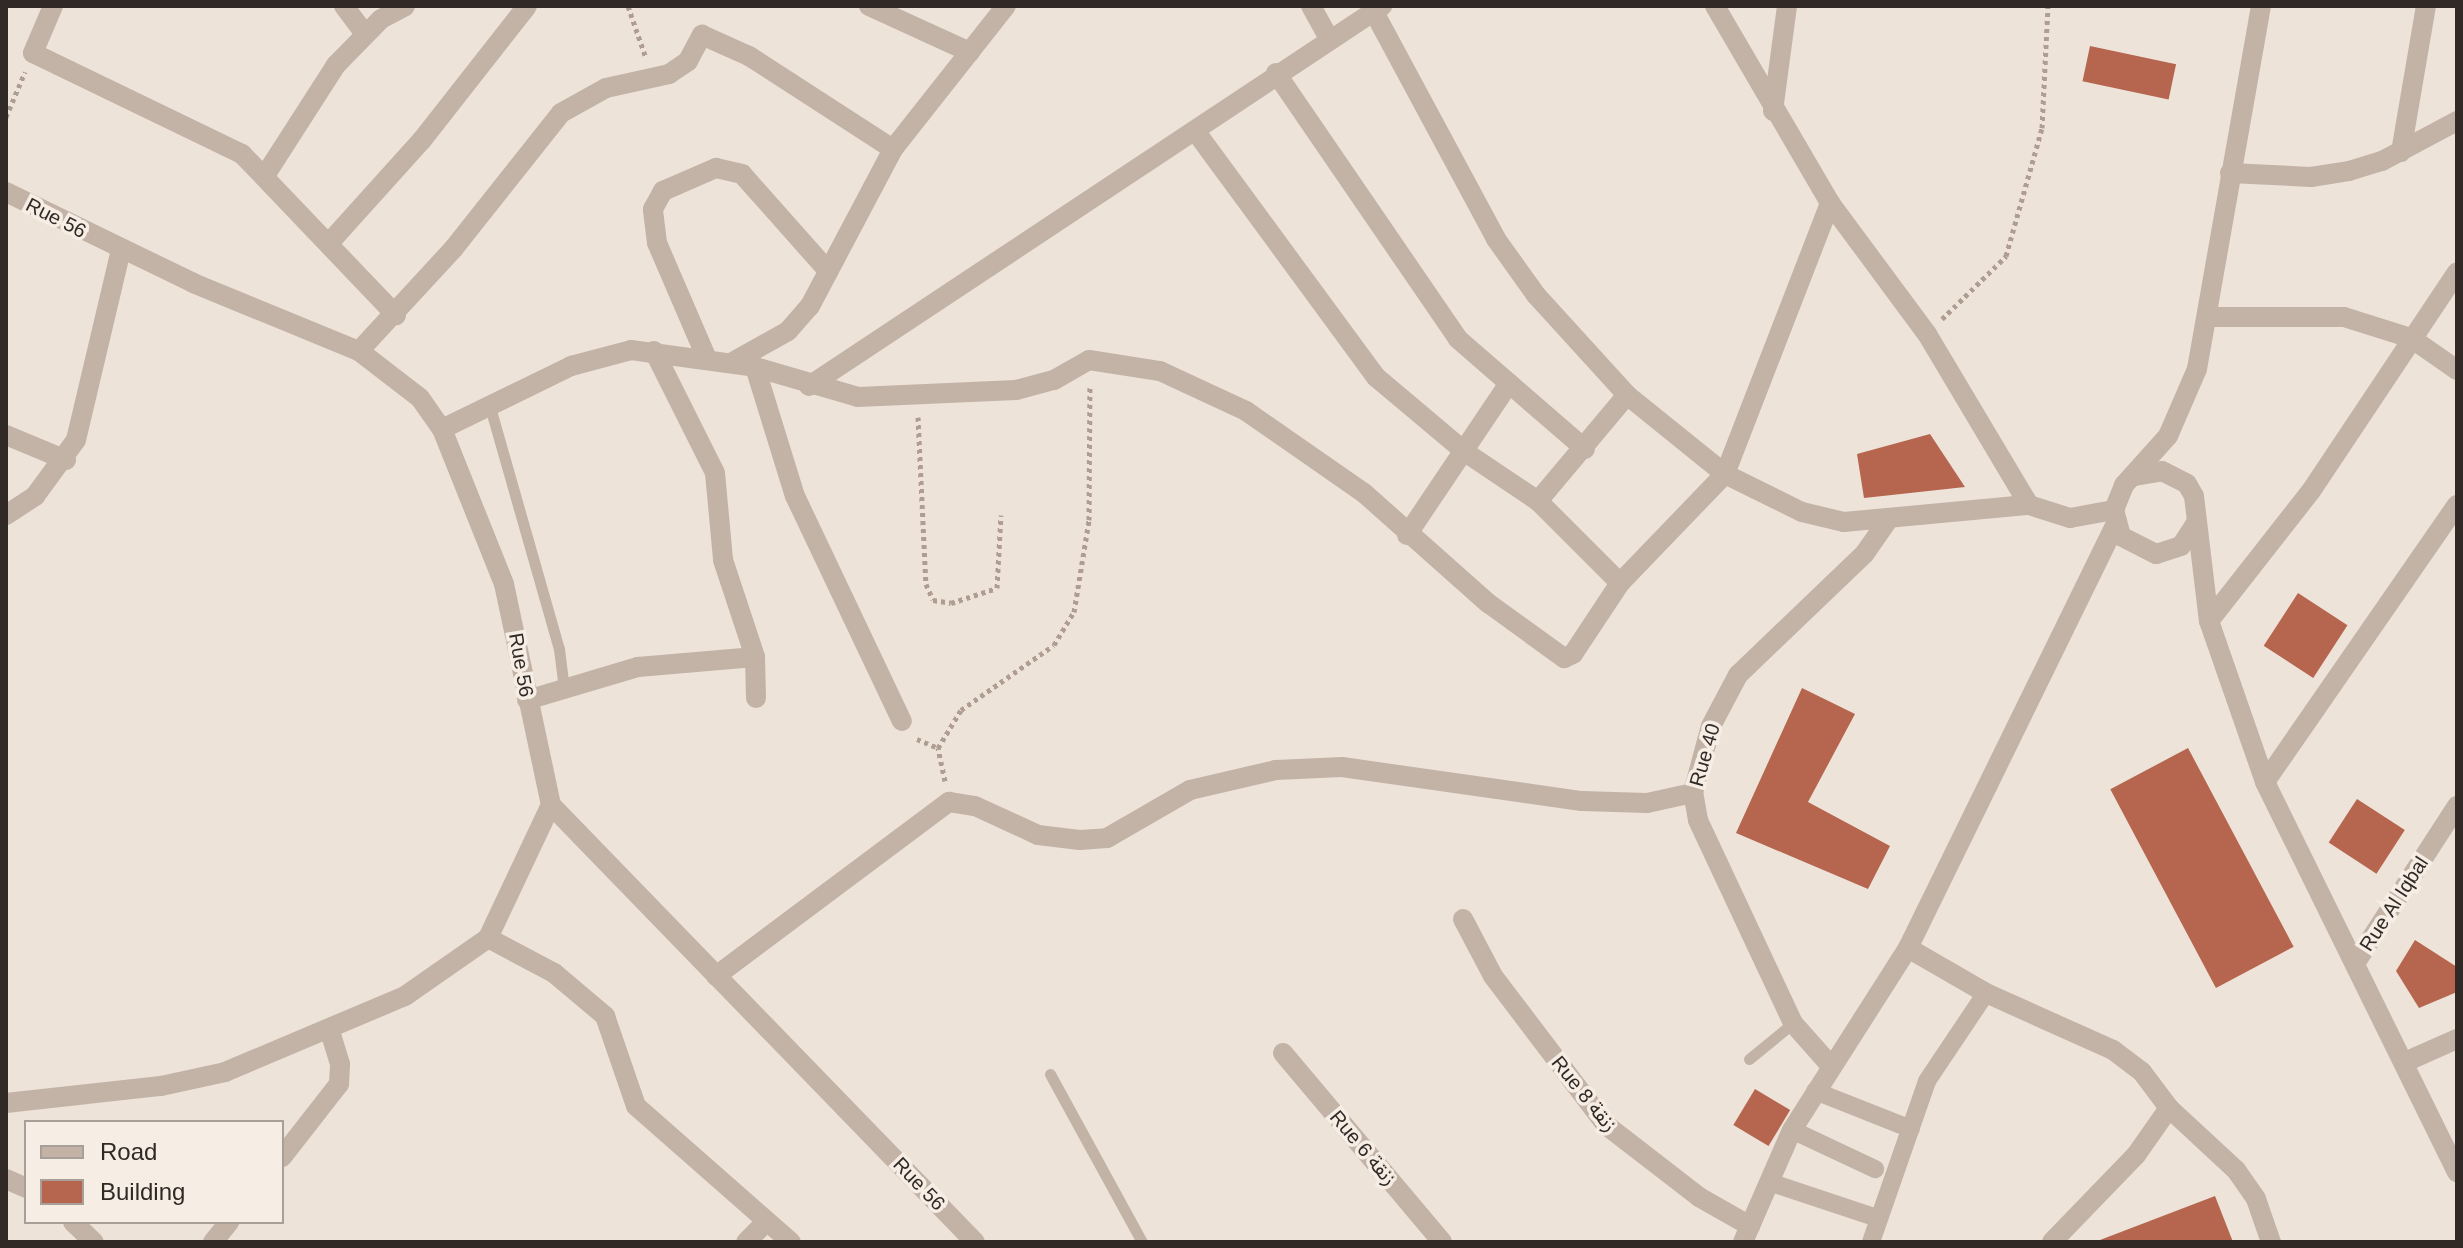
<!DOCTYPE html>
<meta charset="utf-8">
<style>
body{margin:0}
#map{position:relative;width:2463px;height:1248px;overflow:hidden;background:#ede3d9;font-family:Arial,"Noto Sans Arabic",sans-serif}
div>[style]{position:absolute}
.building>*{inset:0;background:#b6654e;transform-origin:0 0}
.path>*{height:5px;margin-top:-2.5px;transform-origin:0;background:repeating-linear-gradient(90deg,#af9d91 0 4px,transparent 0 8px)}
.service>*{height:11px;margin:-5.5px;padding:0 5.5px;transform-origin:5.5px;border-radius:5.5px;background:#c3b3a7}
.pedestrian>*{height:18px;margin:-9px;padding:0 9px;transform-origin:9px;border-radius:9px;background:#c3b3a7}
.minor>*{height:20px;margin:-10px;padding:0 10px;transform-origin:10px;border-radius:10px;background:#c3b3a7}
.tertiary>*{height:20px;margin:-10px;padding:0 10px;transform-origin:10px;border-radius:10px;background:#c3b3a7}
span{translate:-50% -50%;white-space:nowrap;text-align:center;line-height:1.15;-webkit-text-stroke:7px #f6ede4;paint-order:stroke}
.street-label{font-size:20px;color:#312926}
.frame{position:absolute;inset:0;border:8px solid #312926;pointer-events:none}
.legend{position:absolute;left:24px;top:1120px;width:260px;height:104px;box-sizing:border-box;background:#f6ede4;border:2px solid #a79f98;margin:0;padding:10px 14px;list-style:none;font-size:24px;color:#312926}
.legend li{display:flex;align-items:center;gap:16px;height:40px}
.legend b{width:40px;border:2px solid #a79f98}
</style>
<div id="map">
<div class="building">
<i style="left:2090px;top:46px;width:88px;height:36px;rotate:12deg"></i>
<i style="clip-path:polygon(1930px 434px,1965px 487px,1864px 498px,1857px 454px)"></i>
<i style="left:2298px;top:593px;width:59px;height:63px;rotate:33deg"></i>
<i style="clip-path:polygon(1802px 688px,1855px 714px,1808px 802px,1890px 846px,1868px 889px,1736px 833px)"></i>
<i style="left:2188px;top:748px;width:225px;height:88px;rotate:62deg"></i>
<i style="left:2357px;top:799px;width:57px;height:52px;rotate:33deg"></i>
<i style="clip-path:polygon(2415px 940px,2457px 967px,2457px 992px,2419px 1008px,2396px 971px)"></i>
<i style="left:1755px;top:1089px;width:41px;height:42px;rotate:31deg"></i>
<i style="clip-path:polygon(2215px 1196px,2233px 1242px,2100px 1242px,2100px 1240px)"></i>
</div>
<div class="path">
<i style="left:628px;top:6px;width:55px;rotate:70.9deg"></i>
<i style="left:6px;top:117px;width:49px;rotate:-67.1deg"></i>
<i style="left:1942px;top:319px;width:90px;rotate:-44.5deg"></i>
<i style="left:2006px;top:256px;width:133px;rotate:-74.3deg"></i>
<i style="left:2042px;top:128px;width:122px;rotate:-87.2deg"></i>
<i style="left:918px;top:417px;width:167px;rotate:87.3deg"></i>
<i style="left:926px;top:584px;width:17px;rotate:66deg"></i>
<i style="left:933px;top:600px;width:18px;rotate:9deg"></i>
<i style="left:951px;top:603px;width:48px;rotate:-18.1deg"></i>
<i style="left:997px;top:588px;width:73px;rotate:-86.9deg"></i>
<i style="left:917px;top:739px;width:23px;rotate:23deg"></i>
<i style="left:945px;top:781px;width:34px;rotate:-102deg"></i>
<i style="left:938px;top:748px;width:44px;rotate:-58.8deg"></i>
<i style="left:961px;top:710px;width:113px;rotate:-35deg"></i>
<i style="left:1054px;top:645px;width:39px;rotate:-59deg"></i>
<i style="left:1074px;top:612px;width:93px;rotate:-80.7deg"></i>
<i style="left:1089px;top:520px;width:134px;rotate:-89.6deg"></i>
</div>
<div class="service">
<i style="left:490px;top:407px;width:252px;rotate:74.1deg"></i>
<i style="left:559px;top:649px;width:40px;rotate:82.9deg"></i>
<i style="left:1749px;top:1059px;width:57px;rotate:-39.3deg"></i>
<i style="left:1050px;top:1074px;width:192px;rotate:61.3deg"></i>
</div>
<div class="pedestrian">
<i style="left:1815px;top:1091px;width:103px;rotate:21.6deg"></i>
<i style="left:1792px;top:1130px;width:92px;rotate:25.2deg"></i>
<i style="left:1769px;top:1182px;width:114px;rotate:18.4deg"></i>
<i style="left:1871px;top:1242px;width:170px;rotate:-70.8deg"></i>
<i style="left:1927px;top:1081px;width:106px;rotate:-56.2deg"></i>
</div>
<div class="minor">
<i style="left:53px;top:6px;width:51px;rotate:113.1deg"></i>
<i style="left:33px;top:53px;width:232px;rotate:25.8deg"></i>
<i style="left:242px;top:154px;width:223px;rotate:46.3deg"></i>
<i style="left:344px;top:6px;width:35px;rotate:53deg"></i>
<i style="left:869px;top:6px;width:111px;rotate:24.5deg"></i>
<i style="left:1311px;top:6px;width:35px;rotate:61deg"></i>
<i style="left:1374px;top:12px;width:258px;rotate:61.7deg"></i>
<i style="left:1496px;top:239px;width:69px;rotate:54.5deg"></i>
<i style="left:1536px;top:295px;width:135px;rotate:47.7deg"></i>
<i style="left:1627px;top:395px;width:126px;rotate:38.9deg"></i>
<i style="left:1725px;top:474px;width:86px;rotate:26.3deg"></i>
<i style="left:1802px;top:512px;width:43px;rotate:13.4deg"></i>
<i style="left:1844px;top:522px;width:186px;rotate:-5.3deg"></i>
<i style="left:1276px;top:73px;width:322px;rotate:55.6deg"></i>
<i style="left:1458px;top:339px;width:168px;rotate:40.9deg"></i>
<i style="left:1773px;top:111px;width:106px;rotate:-82.4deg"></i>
<i style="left:1196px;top:132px;width:304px;rotate:53.7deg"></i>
<i style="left:1376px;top:377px;width:116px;rotate:40.1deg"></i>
<i style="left:1465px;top:452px;width:88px;rotate:33.9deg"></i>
<i style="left:1538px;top:501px;width:116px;rotate:45deg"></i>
<i style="left:2401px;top:152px;width:148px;rotate:-80.3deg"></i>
<i style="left:2230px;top:173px;width:81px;rotate:2.8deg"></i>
<i style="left:2311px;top:177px;width:38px;rotate:-9deg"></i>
<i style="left:2349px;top:171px;width:34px;rotate:-17deg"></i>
<i style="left:2382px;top:161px;width:85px;rotate:-28.1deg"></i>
<i style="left:266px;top:174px;width:130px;rotate:-57.3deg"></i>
<i style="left:336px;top:65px;width:64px;rotate:-45.6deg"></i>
<i style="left:381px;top:19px;width:27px;rotate:-28deg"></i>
<i style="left:6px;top:192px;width:208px;rotate:25.9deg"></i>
<i style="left:193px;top:283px;width:179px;rotate:22.3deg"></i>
<i style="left:359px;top:351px;width:77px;rotate:37.6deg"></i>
<i style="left:420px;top:398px;width:38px;rotate:55deg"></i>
<i style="left:442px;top:429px;width:167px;rotate:68.2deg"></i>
<i style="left:504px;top:584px;width:226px;rotate:78deg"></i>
<i style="left:551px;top:805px;width:609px;rotate:45.87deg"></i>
<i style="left:330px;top:242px;width:137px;rotate:-48deg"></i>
<i style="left:422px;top:140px;width:170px;rotate:-51.9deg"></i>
<i style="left:2209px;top:317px;width:135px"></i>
<i style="left:2344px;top:317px;width:70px;rotate:17.4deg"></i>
<i style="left:2411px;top:338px;width:56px;rotate:34.8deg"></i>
<i style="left:359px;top:351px;width:140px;rotate:-47.3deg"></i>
<i style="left:454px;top:248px;width:172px;rotate:-51.6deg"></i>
<i style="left:561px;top:113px;width:51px;rotate:-29.1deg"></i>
<i style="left:606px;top:88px;width:65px;rotate:-12.5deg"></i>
<i style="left:669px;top:74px;width:23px;rotate:-34deg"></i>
<i style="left:688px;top:61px;width:30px;rotate:-62deg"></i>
<i style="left:702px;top:35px;width:51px;rotate:24.1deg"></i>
<i style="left:749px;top:56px;width:171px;rotate:32.9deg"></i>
<i style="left:654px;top:351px;width:136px;rotate:63.4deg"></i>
<i style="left:715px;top:473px;width:87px;rotate:84.7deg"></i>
<i style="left:723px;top:560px;width:102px;rotate:71.7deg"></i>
<i style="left:755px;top:657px;width:41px;rotate:88.6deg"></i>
<i style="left:707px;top:359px;width:126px;rotate:-113.3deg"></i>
<i style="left:657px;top:243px;width:34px;rotate:-97deg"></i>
<i style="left:653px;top:209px;width:21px;rotate:-61deg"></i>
<i style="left:663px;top:191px;width:58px;rotate:-23.5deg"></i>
<i style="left:716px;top:168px;width:27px;rotate:13deg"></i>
<i style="left:742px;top:174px;width:130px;rotate:48.4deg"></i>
<i style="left:731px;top:363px;width:65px;rotate:-29.3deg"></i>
<i style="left:788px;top:331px;width:33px;rotate:-49deg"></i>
<i style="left:810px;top:306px;width:178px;rotate:-62.1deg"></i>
<i style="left:893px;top:149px;width:182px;rotate:-51.7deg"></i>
<i style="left:755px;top:367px;width:135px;rotate:72.8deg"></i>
<i style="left:795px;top:496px;width:249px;rotate:64.6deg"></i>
<i style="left:809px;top:386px;width:688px;rotate:-33.55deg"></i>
<i style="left:442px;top:429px;width:144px;rotate:-26deg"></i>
<i style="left:571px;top:366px;width:62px;rotate:-14.9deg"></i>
<i style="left:631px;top:350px;width:125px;rotate:7.8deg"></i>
<i style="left:755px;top:367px;width:107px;rotate:16.2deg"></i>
<i style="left:858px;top:397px;width:158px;rotate:-2.5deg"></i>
<i style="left:1016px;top:390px;width:39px;rotate:-15deg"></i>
<i style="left:1054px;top:380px;width:40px;rotate:-29.7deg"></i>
<i style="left:1089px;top:360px;width:72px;rotate:8.8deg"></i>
<i style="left:1160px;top:371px;width:95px;rotate:24.9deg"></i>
<i style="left:1246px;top:411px;width:144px;rotate:34.8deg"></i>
<i style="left:1364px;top:493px;width:166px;rotate:41.6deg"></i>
<i style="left:1488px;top:603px;width:94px;rotate:35.9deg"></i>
<i style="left:1564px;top:658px;width:10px;rotate:-24deg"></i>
<i style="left:1573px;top:654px;width:85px;rotate:-56.5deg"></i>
<i style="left:1620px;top:583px;width:151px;rotate:-46.1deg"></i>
<i style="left:1725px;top:474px;width:291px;rotate:-68.8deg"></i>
<i style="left:6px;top:435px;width:65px;rotate:22.6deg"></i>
<i style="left:1538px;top:501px;width:138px;rotate:-50deg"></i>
<i style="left:6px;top:515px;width:35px;rotate:-33deg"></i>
<i style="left:35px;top:496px;width:69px;rotate:-53.8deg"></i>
<i style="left:76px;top:440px;width:195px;rotate:-76.7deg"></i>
<i style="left:1407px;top:535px;width:183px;rotate:-56.1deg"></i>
<i style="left:2209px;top:621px;width:165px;rotate:-51.9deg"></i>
<i style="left:2311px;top:491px;width:263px;rotate:-56.3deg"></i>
<i style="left:527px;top:700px;width:116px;rotate:-16.6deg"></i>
<i style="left:638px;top:667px;width:117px;rotate:-4.9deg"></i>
<i style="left:2265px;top:782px;width:337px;rotate:-55.3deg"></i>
<i style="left:1463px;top:919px;width:64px;rotate:62.2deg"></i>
<i style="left:1493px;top:976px;width:187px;rotate:52.8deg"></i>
<i style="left:1606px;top:1125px;width:118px;rotate:37.7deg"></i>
<i style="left:1699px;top:1197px;width:59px;rotate:29.6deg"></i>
<i style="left:488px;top:938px;width:75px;rotate:27.9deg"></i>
<i style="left:554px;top:973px;width:67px;rotate:40.1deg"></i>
<i style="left:605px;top:1016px;width:95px;rotate:71deg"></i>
<i style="left:636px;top:1106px;width:206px;rotate:41.3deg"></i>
<i style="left:1908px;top:948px;width:90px;rotate:30deg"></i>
<i style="left:1986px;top:993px;width:139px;rotate:24.2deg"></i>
<i style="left:2113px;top:1050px;width:36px;rotate:37deg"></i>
<i style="left:2142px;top:1072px;width:45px;rotate:53.1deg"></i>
<i style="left:2169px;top:1108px;width:57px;rotate:125.1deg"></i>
<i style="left:2136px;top:1155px;width:121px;rotate:134deg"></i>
<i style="left:2356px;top:962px;width:186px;rotate:-57.1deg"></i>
<i style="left:716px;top:976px;width:291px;rotate:-36.8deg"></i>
<i style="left:949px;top:802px;width:26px;rotate:9deg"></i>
<i style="left:975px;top:806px;width:69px;rotate:24.7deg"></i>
<i style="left:1038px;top:835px;width:42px;rotate:6.8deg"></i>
<i style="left:1080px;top:840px;width:27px;rotate:-4deg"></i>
<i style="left:1107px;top:838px;width:96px;rotate:-30deg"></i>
<i style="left:1190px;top:790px;width:88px;rotate:-13.1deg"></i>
<i style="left:1276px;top:770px;width:66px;rotate:-2.6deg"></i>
<i style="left:1342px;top:767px;width:242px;rotate:8.1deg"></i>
<i style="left:1582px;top:801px;width:65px;rotate:1.8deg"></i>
<i style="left:1647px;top:803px;width:47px;rotate:-12.3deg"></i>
<i style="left:1283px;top:1053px;width:247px;rotate:49.9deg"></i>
<i style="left:2405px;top:1062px;width:57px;rotate:-23.9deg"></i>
<i style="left:1831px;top:1066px;width:57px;rotate:-131.5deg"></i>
<i style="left:1793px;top:1023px;width:224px;rotate:-115.1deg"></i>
<i style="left:1698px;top:820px;width:27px;rotate:-100deg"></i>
<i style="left:1693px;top:793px;width:69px;rotate:-75deg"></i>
<i style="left:1711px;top:726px;width:58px;rotate:-62.1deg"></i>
<i style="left:1738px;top:675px;width:176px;rotate:-43.8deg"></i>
<i style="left:1865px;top:553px;width:38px;rotate:-55deg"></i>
<i style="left:6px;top:1103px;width:156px;rotate:-6.3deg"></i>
<i style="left:161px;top:1086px;width:66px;rotate:-12.3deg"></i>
<i style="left:225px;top:1072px;width:195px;rotate:-22.9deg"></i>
<i style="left:405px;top:996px;width:101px;rotate:-34.9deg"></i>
<i style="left:488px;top:938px;width:147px;rotate:-64.7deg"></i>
<i style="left:2169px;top:1108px;width:91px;rotate:42.8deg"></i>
<i style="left:2236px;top:1170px;width:35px;rotate:55deg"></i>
<i style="left:2256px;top:1199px;width:46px;rotate:70.8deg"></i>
<i style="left:282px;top:1157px;width:93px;rotate:-52deg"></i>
<i style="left:339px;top:1084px;width:20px;rotate:-87deg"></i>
<i style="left:340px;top:1064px;width:34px;rotate:-107deg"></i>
<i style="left:6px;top:1179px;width:22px;rotate:24deg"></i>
<i style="left:73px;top:1222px;width:29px;rotate:44deg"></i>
<i style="left:213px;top:1242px;width:26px;rotate:-51deg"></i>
<i style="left:746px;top:1242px;width:27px;rotate:-45deg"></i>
</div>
<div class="tertiary">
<i style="left:1715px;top:6px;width:228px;rotate:59.7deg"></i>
<i style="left:1830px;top:203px;width:163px;rotate:53.5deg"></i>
<i style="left:1927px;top:334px;width:199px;rotate:59.2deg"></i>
<i style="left:2029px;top:505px;width:43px;rotate:17.6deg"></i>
<i style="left:2070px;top:518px;width:45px;rotate:-10.3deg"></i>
<i style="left:2135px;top:476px;width:27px;rotate:-10deg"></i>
<i style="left:2162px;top:471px;width:28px;rotate:27deg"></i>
<i style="left:2187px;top:484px;width:14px;rotate:60deg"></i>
<i style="left:2194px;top:496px;width:126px;rotate:83.2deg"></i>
<i style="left:2209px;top:621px;width:170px;rotate:70.8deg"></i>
<i style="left:2265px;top:782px;width:435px;rotate:63.8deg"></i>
<i style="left:2196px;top:523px;width:27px;rotate:123deg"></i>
<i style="left:2181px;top:546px;width:26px;rotate:162deg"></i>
<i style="left:2156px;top:554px;width:39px;rotate:-153deg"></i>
<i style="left:2121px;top:536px;width:27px;rotate:-105deg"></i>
<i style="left:2114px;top:510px;width:27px;rotate:-68deg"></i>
<i style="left:2124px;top:485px;width:66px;rotate:-48.1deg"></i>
<i style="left:2168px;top:436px;width:73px;rotate:-66.6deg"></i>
<i style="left:2197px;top:369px;width:369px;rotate:-80deg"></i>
<i style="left:1743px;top:1242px;width:122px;rotate:-66.4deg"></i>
<i style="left:1792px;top:1130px;width:216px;rotate:-57.5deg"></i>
<i style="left:1908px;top:948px;width:472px;rotate:-63.9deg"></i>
</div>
<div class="street-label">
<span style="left:56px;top:218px;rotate:27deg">Rue 56</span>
<span style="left:521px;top:665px;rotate:80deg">Rue 56</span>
<span style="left:1705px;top:755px;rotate:-74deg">Rue 40</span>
<span style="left:2394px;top:904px;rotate:-57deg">Rue Al Iqbal</span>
<span style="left:1584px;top:1094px;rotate:51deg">Rue 8 زنقة</span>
<span style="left:1363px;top:1148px;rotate:50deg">Rue 6 زنقة</span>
<span style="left:919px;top:1184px;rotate:46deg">Rue 56</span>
</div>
<div class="frame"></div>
<ul class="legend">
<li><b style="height:10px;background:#c3b3a7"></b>Road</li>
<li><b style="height:22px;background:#b6654e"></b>Building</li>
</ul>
</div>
